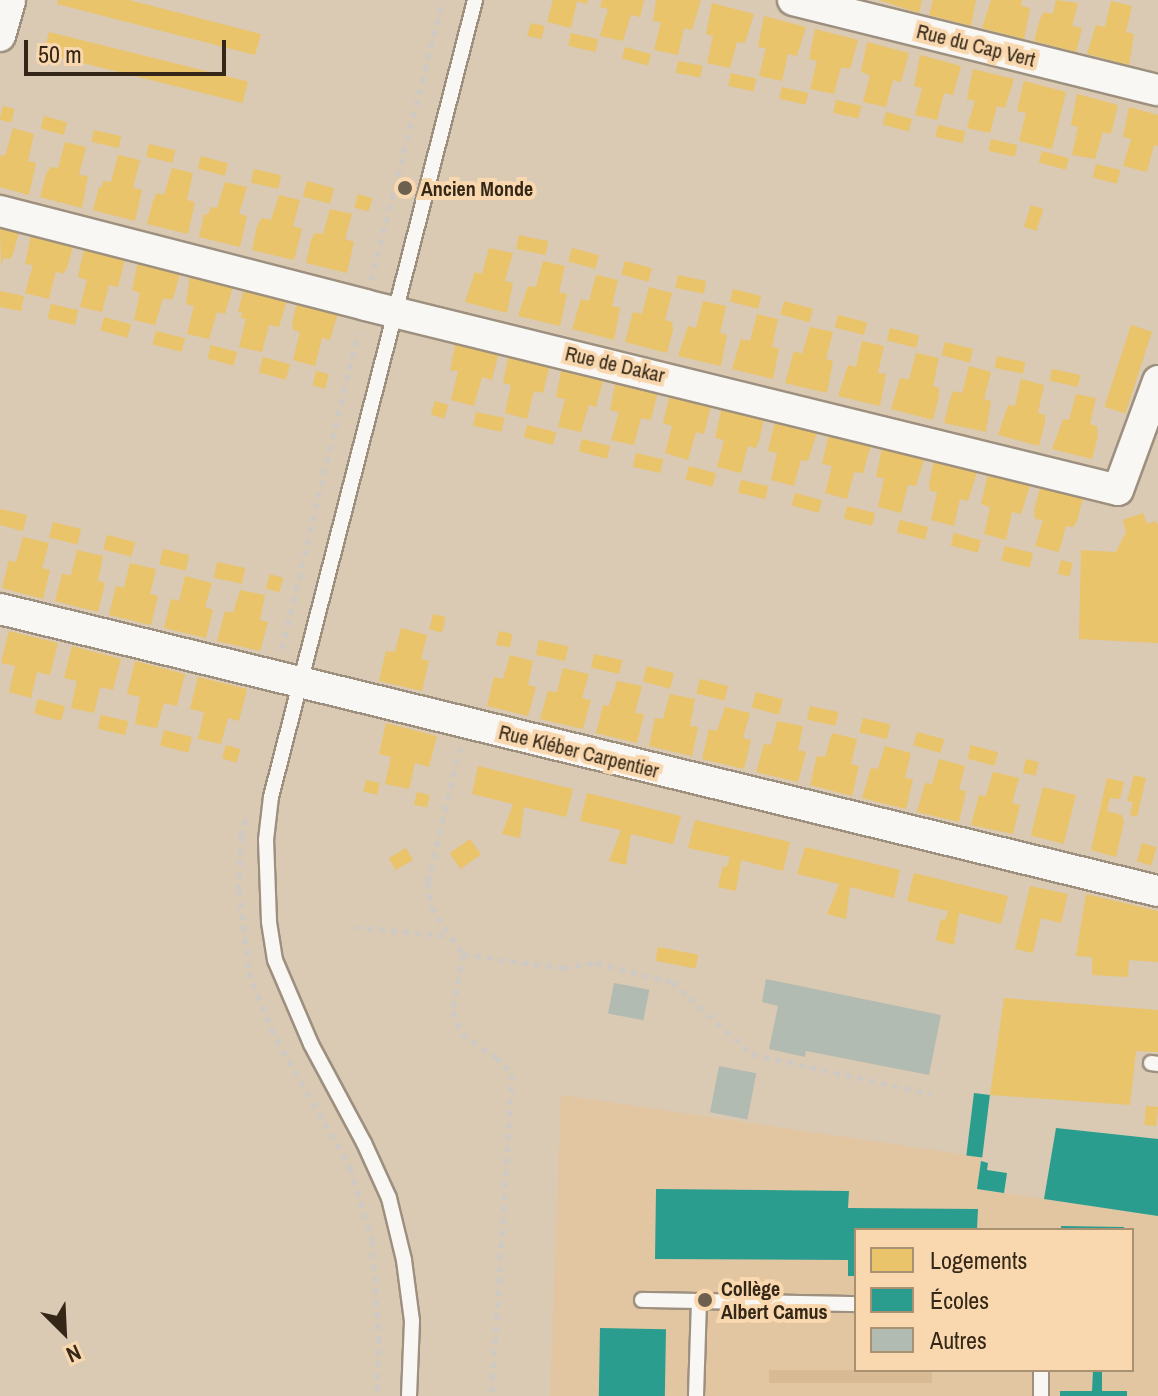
<!DOCTYPE html>
<meta charset="utf-8">
<style>
body{margin:0}
#map{position:relative;width:1158px;height:1396px;overflow:hidden;background:#dac9b3;font-family:"Archivo Narrow",sans-serif}
div>[style]{position:absolute}
.built>*{inset:0;background:#e2c6a2}
.green>*{inset:0;background:#d8bb94;transform-origin:0 0}
.homes>*{inset:0;background:#e9c46a;transform-origin:0 0}
.schools>*{inset:0;background:#2a9d8f;transform-origin:0 0}
.building>*{inset:0;background:#b2bbb1;transform-origin:0 0}
.path>*{height:5px;margin-top:-2.5px;transform-origin:0;background:repeating-linear-gradient(90deg,#cec9c2 0 6px,transparent 0 12px)}
.roads{filter:drop-shadow(2px 0 #9d907f) drop-shadow(-2px 0 #9d907f) drop-shadow(0 2px #9d907f) drop-shadow(0 -2px #9d907f)}
.service>*{height:14px;margin:-7px;padding:0 7px;transform-origin:7px;border-radius:7px;background:#f9f7f4}
.minor>*{height:30px;margin:-15px;padding:0 15px;transform-origin:15px;border-radius:15px;background:#f9f7f4}
.dots>*{width:22px;height:22px;translate:-50% -50%;box-sizing:border-box;border:4px solid #f9d8af;border-radius:50%}
span{translate:-50% -50%;white-space:nowrap;text-align:center;line-height:1.15;-webkit-text-stroke:8px #f9d8af;paint-order:stroke}
.street-label{font-size:20px;color:#342717}
.poi-label{font-size:20px;color:#342717;font-weight:700}
.left{translate:0 -50%;text-align:left}
.legend{position:absolute;left:854px;top:1228px;width:280px;height:144px;box-sizing:border-box;background:#f9d8af;border:2px solid #aa9172;margin:0;padding:10px 14px;list-style:none;font-size:24px;color:#342717}
.legend li{display:flex;align-items:center;gap:16px;height:40px}
.legend b{width:40px;border:2px solid #aa9172}
.north{position:absolute;left:24px;top:1292px;width:80px;height:80px;-webkit-text-stroke:6px #f9d8af;paint-order:stroke;rotate:156deg;font-size:22px;font-weight:700;line-height:32px;text-align:center;color:#342717}
.north::after{content:'';display:block;margin:auto;width:28px;height:36px;background:#342717;clip-path:polygon(50% 0,100% 100%,50% 72%,0 100%)}
.scale{position:absolute;left:24px;top:40px;width:202px;height:36px;box-sizing:border-box;border:4px solid #342717;border-top:0;padding-left:10px;font-size:24px;line-height:28px;white-space:nowrap;color:#342717;-webkit-text-stroke:6px #f9d8af;paint-order:stroke}
</style>
<div id="map">
<div class="built">
<i style="clip-path:polygon(evenodd,561px 1095px,981px 1157px,977px 1189px,1158px 1216px,1158px 1396px,550px 1396px,561px 1095px,856px 1230px,1132px 1230px,1132px 1370px,856px 1370px,856px 1230px)"></i>
</div>
<div class="green">
<i style="left:932px;top:1370px;width:13px;height:163px;rotate:90deg"></i>
</div>
<div class="homes">
<i style="clip-path:polygon(58px 0,129px 0,261px 34px,255px 55px,57px 4px)"></i>
<i style="clip-path:polygon(553px 0,588px 0,587px 4px,577px 1px,571px 28px,547px 22px)"></i>
<i style="clip-path:polygon(602px 0,644px 0,640px 17px,631px 15px,623px 41px,600px 36px,608px 9px,600px 7px)"></i>
<i style="clip-path:polygon(656px 0,701px 0,692px 30px,684px 28px,678px 55px,654px 50px,661px 22px,653px 21px)"></i>
<i style="clip-path:polygon(878px 0,922px 0,919px 13px)"></i>
<i style="clip-path:polygon(933px 0,976px 0,971px 26px,929px 15px)"></i>
<i style="clip-path:polygon(991px 0,1022px 0,1021px 6px,1030px 8px,1024px 39px,982px 28px)"></i>
<i style="clip-path:polygon(1056px 0,1078px 3px,1072px 26px,1082px 28px,1076px 52px,1034px 41px,1040px 19px,1044px 12px,1053px 14px)"></i>
<i style="clip-path:polygon(1111px 1px,1132px 6px,1126px 32px,1134px 34px,1129px 65px,1087px 54px,1096px 25px,1105px 27px)"></i>
<i style="clip-path:polygon(712px 3px,754px 14px,745px 43px,737px 42px,730px 68px,707px 63px,713px 36px,706px 34px)"></i>
<i style="clip-path:polygon(764px 16px,806px 27px,797px 56px,788px 54px,782px 81px,759px 76px,766px 48px,758px 47px)"></i>
<i style="clip-path:polygon(531px 23px,545px 26px,541px 39px,527px 36px)"></i>
<i style="clip-path:polygon(815px 29px,858px 40px,850px 69px,841px 67px,834px 94px,810px 89px,817px 61px,809px 59px)"></i>
<i style="left:49px;top:32px;width:205px;height:22px;rotate:14deg"></i>
<i style="left:571px;top:33px;width:28px;height:13px;rotate:13deg"></i>
<i style="clip-path:polygon(867px 42px,909px 53px,901px 82px,893px 80px,886px 107px,863px 102px,870px 75px,861px 72px)"></i>
<i style="left:625px;top:47px;width:27px;height:12px;rotate:15deg"></i>
<i style="clip-path:polygon(920px 55px,961px 66px,953px 95px,944px 93px,937px 120px,915px 115px,922px 88px,914px 86px)"></i>
<i style="left:678px;top:61px;width:25px;height:12px;rotate:11deg"></i>
<i style="clip-path:polygon(973px 69px,1014px 79px,1005px 108px,997px 106px,990px 133px,967px 128px,975px 101px,967px 99px)"></i>
<i style="left:731px;top:73px;width:26px;height:13px;rotate:13deg"></i>
<i style="clip-path:polygon(1024px 81px,1066px 92px,1052px 149px,1019px 141px,1026px 113px,1017px 111px)"></i>
<i style="left:782px;top:87px;width:27px;height:12px;rotate:13deg"></i>
<i style="clip-path:polygon(1077px 94px,1118px 105px,1111px 134px,1103px 132px,1095px 159px,1072px 155px,1078px 127px,1071px 125px)"></i>
<i style="left:836px;top:100px;width:26px;height:13px;rotate:13deg"></i>
<i style="left:3px;top:106px;width:12px;height:14px;rotate:14deg"></i>
<i style="clip-path:polygon(1129px 107px,1158px 115px,1158px 146px,1154px 145px,1147px 172px,1123px 166px,1131px 139px,1123px 137px)"></i>
<i style="left:886px;top:112px;width:27px;height:13px;rotate:15deg"></i>
<i style="left:44px;top:116px;width:24px;height:13px;rotate:15deg"></i>
<i style="left:938px;top:125px;width:28px;height:12px;rotate:13deg"></i>
<i style="clip-path:polygon(13px 128px,34px 134px,28px 161px,36px 163px,29px 195px,0 187px,0 155px,5px 156px)"></i>
<i style="left:94px;top:130px;width:28px;height:12px;rotate:13deg"></i>
<i style="left:991px;top:139px;width:27px;height:12px;rotate:13deg"></i>
<i style="clip-path:polygon(65px 142px,86px 147px,79px 175px,88px 176px,82px 208px,40px 197px,46px 174px,51px 167px,58px 168px)"></i>
<i style="left:149px;top:144px;width:27px;height:13px;rotate:13deg"></i>
<i style="left:1042px;top:151px;width:28px;height:12px;rotate:15deg"></i>
<i style="clip-path:polygon(118px 155px,140px 160px,133px 188px,142px 190px,135px 221px,93px 210px,99px 187px,102px 187px,103px 181px,111px 182px)"></i>
<i style="left:201px;top:156px;width:28px;height:13px;rotate:15deg"></i>
<i style="left:1096px;top:164px;width:25px;height:14px;rotate:14deg"></i>
<i style="clip-path:polygon(172px 168px,193px 173px,187px 200px,195px 202px,188px 234px,147px 224px,153px 201px,157px 193px,164px 195px)"></i>
<i style="left:254px;top:169px;width:28px;height:14px;rotate:13deg"></i>
<i style="left:307px;top:181px;width:28px;height:16px;rotate:15deg"></i>
<i style="clip-path:polygon(225px 182px,247px 187px,239px 214px,247px 216px,240px 247px,199px 237px,204px 214px,208px 215px,211px 207px,217px 208px)"></i>
<i style="left:358px;top:194px;width:15px;height:14px;rotate:16deg"></i>
<i style="clip-path:polygon(279px 195px,300px 200px,293px 226px,302px 229px,294px 260px,252px 250px,257px 226px,262px 218px,271px 220px)"></i>
<i style="left:1031px;top:205px;width:13px;height:23px;rotate:18deg"></i>
<i style="clip-path:polygon(330px 209px,352px 214px,345px 239px,354px 242px,347px 273px,306px 263px,311px 240px,315px 233px,323px 234px)"></i>
<i style="clip-path:polygon(0 228px,19px 232px,13px 254px,10px 259px,3px 258px,1px 266px)"></i>
<i style="clip-path:polygon(31px 235px,73px 246px,67px 268px,63px 274px,56px 271px,49px 299px,25px 293px,33px 265px,25px 264px)"></i>
<i style="left:519px;top:235px;width:30px;height:14px;rotate:12deg"></i>
<i style="clip-path:polygon(489px 248px,513px 253px,505px 281px,513px 283px,507px 313px,465px 302px,475px 272px,482px 274px)"></i>
<i style="left:572px;top:248px;width:28px;height:14px;rotate:15deg"></i>
<i style="clip-path:polygon(84px 249px,125px 259px,118px 287px,109px 285px,102px 312px,80px 307px,87px 280px,78px 277px)"></i>
<i style="clip-path:polygon(543px 261px,565px 266px,559px 292px,567px 294px,560px 326px,518px 316px,528px 286px,536px 287px)"></i>
<i style="left:625px;top:261px;width:28px;height:14px;rotate:15deg"></i>
<i style="clip-path:polygon(138px 262px,180px 273px,174px 296px,171px 300px,163px 298px,155px 325px,134px 320px,140px 293px,132px 290px)"></i>
<i style="clip-path:polygon(190px 275px,233px 286px,225px 314px,217px 312px,209px 339px,187px 334px,194px 306px,186px 304px)"></i>
<i style="clip-path:polygon(596px 275px,618px 280px,612px 306px,620px 308px,614px 340px,572px 329px,581px 299px,589px 301px)"></i>
<i style="left:678px;top:275px;width:29px;height:13px;rotate:12deg"></i>
<i style="clip-path:polygon(649px 287px,672px 293px,665px 320px,672px 322px,673px 330px,667px 353px,625px 342px,633px 312px,642px 314px)"></i>
<i style="clip-path:polygon(244px 289px,287px 300px,279px 327px,269px 325px,262px 352px,239px 347px,246px 319px,241px 318px,242px 312px,238px 312px)"></i>
<i style="left:733px;top:289px;width:29px;height:13px;rotate:14deg"></i>
<i style="clip-path:polygon(0 291px,24px 296px,21px 311px,0 307px)"></i>
<i style="clip-path:polygon(703px 301px,726px 306px,720px 333px,727px 335px,721px 366px,678px 356px,688px 326px,696px 328px)"></i>
<i style="left:784px;top:301px;width:30px;height:14px;rotate:15deg"></i>
<i style="clip-path:polygon(297px 302px,338px 313px,330px 340px,322px 338px,315px 366px,293px 360px,300px 332px,293px 330px,292px 324px)"></i>
<i style="left:51px;top:304px;width:28px;height:15px;rotate:13deg"></i>
<i style="clip-path:polygon(757px 314px,778px 319px,772px 347px,779px 348px,773px 379px,732px 369px,741px 339px,750px 341px)"></i>
<i style="left:838px;top:315px;width:30px;height:13px;rotate:14deg"></i>
<i style="left:104px;top:317px;width:28px;height:14px;rotate:15deg"></i>
<i style="left:1131px;top:325px;width:22px;height:86px;rotate:18deg"></i>
<i style="clip-path:polygon(810px 327px,833px 332px,826px 359px,833px 361px,827px 393px,785px 383px,794px 351px,802px 354px)"></i>
<i style="left:890px;top:328px;width:30px;height:13px;rotate:14deg"></i>
<i style="left:156px;top:331px;width:30px;height:14px;rotate:14deg"></i>
<i style="clip-path:polygon(456px 341px,499px 352px,492px 380px,482px 377px,474px 406px,451px 400px,458px 371px,450px 370px)"></i>
<i style="clip-path:polygon(862px 341px,884px 346px,878px 373px,886px 374px,880px 406px,838px 396px,848px 365px,856px 367px)"></i>
<i style="left:945px;top:342px;width:29px;height:14px;rotate:14deg"></i>
<i style="left:211px;top:345px;width:27px;height:14px;rotate:15deg"></i>
<i style="clip-path:polygon(916px 353px,939px 358px,933px 386px,939px 388px,939px 396px,933px 420px,891px 409px,900px 378px,909px 380px)"></i>
<i style="clip-path:polygon(509px 354px,550px 364px,543px 393px,534px 391px,527px 419px,505px 413px,511px 385px,503px 383px)"></i>
<i style="left:997px;top:356px;width:29px;height:12px;rotate:12deg"></i>
<i style="left:263px;top:357px;width:28px;height:16px;rotate:15deg"></i>
<i style="clip-path:polygon(969px 366px,991px 372px,984px 399px,991px 401px,986px 432px,944px 423px,950px 399px,953px 391px,962px 393px)"></i>
<i style="clip-path:polygon(562px 367px,604px 377px,596px 407px,589px 405px,581px 432px,558px 427px,565px 399px,556px 397px)"></i>
<i style="left:1052px;top:369px;width:29px;height:12px;rotate:12deg"></i>
<i style="left:316px;top:371px;width:13px;height:15px;rotate:13deg"></i>
<i style="clip-path:polygon(1021px 379px,1044px 385px,1038px 413px,1045px 415px,1045px 422px,1039px 446px,998px 435px,1008px 405px,1015px 406px)"></i>
<i style="clip-path:polygon(616px 380px,658px 391px,651px 420px,641px 418px,634px 445px,611px 440px,619px 412px,610px 410px)"></i>
<i style="clip-path:polygon(670px 394px,711px 405px,704px 434px,696px 432px,688px 460px,665px 453px,672px 426px,663px 423px)"></i>
<i style="clip-path:polygon(1076px 394px,1096px 398px,1090px 424px,1097px 426px,1098px 436px,1092px 459px,1052px 449px,1063px 419px,1069px 420px)"></i>
<i style="left:435px;top:401px;width:14px;height:14px;rotate:17deg"></i>
<i style="clip-path:polygon(722px 407px,764px 418px,759px 441px,756px 448px,748px 446px,741px 473px,717px 467px,724px 440px,715px 438px)"></i>
<i style="left:476px;top:412px;width:29px;height:14px;rotate:12deg"></i>
<i style="clip-path:polygon(775px 421px,817px 432px,808px 461px,801px 460px,794px 486px,771px 480px,777px 453px,768px 451px)"></i>
<i style="left:527px;top:425px;width:30px;height:13px;rotate:14deg"></i>
<i style="clip-path:polygon(829px 434px,871px 445px,863px 473px,854px 472px,847px 499px,825px 493px,832px 466px,822px 464px)"></i>
<i style="left:582px;top:439px;width:29px;height:13px;rotate:14deg"></i>
<i style="clip-path:polygon(882px 448px,924px 459px,916px 486px,908px 485px,901px 513px,878px 507px,884px 478px,876px 477px)"></i>
<i style="left:636px;top:453px;width:28px;height:14px;rotate:13deg"></i>
<i style="clip-path:polygon(934px 461px,977px 472px,968px 501px,960px 499px,954px 526px,931px 520px,937px 492px,930px 491px,929px 484px)"></i>
<i style="left:689px;top:466px;width:28px;height:14px;rotate:15deg"></i>
<i style="clip-path:polygon(988px 474px,1030px 485px,1021px 514px,1012px 512px,1006px 540px,984px 534px,990px 507px,981px 504px)"></i>
<i style="left:741px;top:480px;width:28px;height:13px;rotate:13deg"></i>
<i style="clip-path:polygon(1040px 488px,1083px 498px,1077px 521px,1073px 527px,1066px 526px,1059px 552px,1035px 546px,1043px 520px,1035px 519px,1034px 511px)"></i>
<i style="left:795px;top:493px;width:28px;height:13px;rotate:15deg"></i>
<i style="left:847px;top:506px;width:29px;height:13px;rotate:14deg"></i>
<i style="clip-path:polygon(0 509px,27px 515px,23px 531px,0 525px)"></i>
<i style="clip-path:polygon(1143px 513px,1147px 524px,1156px 521px,1158px 526px,1158px 643px,1079px 639px,1081px 550px,1116px 552px,1126px 532px,1123px 520px)"></i>
<i style="left:900px;top:520px;width:29px;height:13px;rotate:14deg"></i>
<i style="left:53px;top:522px;width:29px;height:16px;rotate:14deg"></i>
<i style="left:954px;top:533px;width:28px;height:13px;rotate:15deg"></i>
<i style="left:107px;top:535px;width:29px;height:15px;rotate:14deg"></i>
<i style="clip-path:polygon(23px 537px,49px 543px,42px 568px,50px 570px,43px 599px,2px 588px,9px 560px,16px 562px)"></i>
<i style="left:1005px;top:546px;width:29px;height:15px;rotate:14deg"></i>
<i style="left:163px;top:549px;width:27px;height:16px;rotate:13deg"></i>
<i style="clip-path:polygon(77px 550px,103px 556px,98px 581px,105px 583px,98px 612px,55px 601px,62px 574px,71px 575px)"></i>
<i style="left:1061px;top:560px;width:12px;height:14px;rotate:14deg"></i>
<i style="left:217px;top:562px;width:29px;height:16px;rotate:12deg"></i>
<i style="clip-path:polygon(130px 563px,156px 569px,150px 594px,158px 596px,151px 625px,109px 615px,116px 586px,124px 588px)"></i>
<i style="left:270px;top:574px;width:14px;height:15px;rotate:17deg"></i>
<i style="clip-path:polygon(185px 576px,212px 583px,205px 607px,213px 610px,206px 638px,164px 628px,171px 599px,179px 601px)"></i>
<i style="clip-path:polygon(240px 590px,265px 595px,260px 620px,268px 622px,260px 651px,217px 641px,225px 611px,233px 613px)"></i>
<i style="left:433px;top:614px;width:13px;height:16px;rotate:13deg"></i>
<i style="clip-path:polygon(401px 628px,427px 635px,421px 659px,429px 661px,422px 691px,379px 681px,386px 651px,395px 652px)"></i>
<i style="clip-path:polygon(9px 631px,58px 643px,50px 675px,37px 672px,31px 698px,9px 692px,15px 666px,1px 663px)"></i>
<i style="left:499px;top:631px;width:14px;height:14px;rotate:12deg"></i>
<i style="left:539px;top:640px;width:30px;height:15px;rotate:12deg"></i>
<i style="clip-path:polygon(72px 646px,121px 659px,113px 690px,100px 687px,94px 713px,71px 708px,77px 681px,64px 678px)"></i>
<i style="left:594px;top:654px;width:29px;height:14px;rotate:12deg"></i>
<i style="clip-path:polygon(510px 655px,533px 661px,528px 685px,536px 687px,528px 716px,487px 706px,494px 677px,503px 679px)"></i>
<i style="clip-path:polygon(135px 661px,185px 674px,177px 706px,164px 703px,157px 728px,135px 724px,140px 697px,127px 694px)"></i>
<i style="left:647px;top:666px;width:28px;height:16px;rotate:15deg"></i>
<i style="clip-path:polygon(563px 668px,589px 674px,582px 698px,591px 700px,583px 729px,540px 719px,548px 691px,557px 692px)"></i>
<i style="clip-path:polygon(198px 677px,247px 689px,239px 721px,228px 718px,221px 744px,198px 739px,204px 712px,190px 709px)"></i>
<i style="left:700px;top:679px;width:29px;height:15px;rotate:14deg"></i>
<i style="clip-path:polygon(617px 681px,642px 686px,635px 713px,644px 714px,637px 743px,596px 733px,603px 705px,609px 706px)"></i>
<i style="left:756px;top:692px;width:28px;height:16px;rotate:15deg"></i>
<i style="clip-path:polygon(670px 694px,695px 699px,690px 726px,698px 727px,692px 756px,649px 746px,655px 718px,663px 719px)"></i>
<i style="left:38px;top:699px;width:28px;height:15px;rotate:15deg"></i>
<i style="left:810px;top:706px;width:29px;height:14px;rotate:12deg"></i>
<i style="clip-path:polygon(725px 707px,750px 713px,743px 738px,751px 740px,744px 769px,702px 759px,709px 729px,717px 731px)"></i>
<i style="left:101px;top:715px;width:28px;height:14px;rotate:13deg"></i>
<i style="left:863px;top:718px;width:28px;height:15px;rotate:13deg"></i>
<i style="clip-path:polygon(777px 721px,803px 726px,798px 750px,806px 752px,798px 782px,756px 772px,764px 744px,771px 745px)"></i>
<i style="clip-path:polygon(386px 723px,437px 736px,429px 767px,415px 763px,409px 789px,385px 784px,391px 757px,379px 754px)"></i>
<i style="left:164px;top:730px;width:29px;height:16px;rotate:14deg"></i>
<i style="left:917px;top:732px;width:28px;height:14px;rotate:15deg"></i>
<i style="clip-path:polygon(832px 733px,857px 739px,851px 764px,859px 766px,852px 796px,810px 785px,817px 756px,825px 757px)"></i>
<i style="left:226px;top:745px;width:15px;height:14px;rotate:16deg"></i>
<i style="left:971px;top:745px;width:28px;height:14px;rotate:15deg"></i>
<i style="clip-path:polygon(885px 746px,911px 753px,905px 778px,913px 779px,906px 809px,862px 798px,871px 768px,878px 769px)"></i>
<i style="clip-path:polygon(939px 759px,965px 766px,959px 790px,966px 791px,959px 822px,917px 812px,925px 783px,932px 784px)"></i>
<i style="left:1026px;top:759px;width:13px;height:14px;rotate:13deg"></i>
<i style="clip-path:polygon(478px 766px,573px 789px,566px 817px,524px 807px,520px 838px,502px 834px,513px 804px,472px 794px)"></i>
<i style="clip-path:polygon(993px 772px,1019px 778px,1012px 803px,1020px 805px,1013px 834px,971px 825px,979px 795px,986px 796px)"></i>
<i style="clip-path:polygon(1134px 775px,1146px 778px,1137px 817px,1130px 815px,1133px 802px,1127px 801px)"></i>
<i style="clip-path:polygon(1107px 778px,1124px 782px,1120px 799px,1110px 798px,1107px 811px,1122px 815px,1124px 822px,1116px 857px,1091px 850px)"></i>
<i style="left:366px;top:780px;width:14px;height:12px;rotate:12deg"></i>
<i style="left:1043px;top:787px;width:34px;height:50px;rotate:14deg"></i>
<i style="left:417px;top:792px;width:13px;height:13px;rotate:13deg"></i>
<i style="clip-path:polygon(587px 793px,681px 816px,673px 844px,631px 834px,626px 865px,609px 861px,621px 830px,580px 821px)"></i>
<i style="clip-path:polygon(695px 820px,790px 842px,783px 871px,741px 860px,736px 891px,718px 887px,723px 866px,727px 867px,730px 857px,688px 848px)"></i>
<i style="left:470px;top:839px;width:19px;height:25px;rotate:55deg"></i>
<i style="left:1142px;top:843px;width:15px;height:19px;rotate:16deg"></i>
<i style="clip-path:polygon(805px 847px,900px 870px,894px 898px,850px 887px,846px 919px,827px 914px,839px 884px,797px 874px)"></i>
<i style="left:406px;top:848px;width:14px;height:20px;rotate:60deg"></i>
<i style="clip-path:polygon(914px 873px,1008px 896px,1001px 924px,959px 913px,954px 945px,936px 940px,941px 919px,945px 920px,948px 911px,907px 901px)"></i>
<i style="clip-path:polygon(1030px 886px,1068px 894px,1061px 923px,1041px 918px,1033px 953px,1015px 949px)"></i>
<i style="clip-path:polygon(1086px 894px,1158px 911px,1158px 962px,1129px 960px,1128px 977px,1092px 975px,1092px 957px,1076px 956px)"></i>
<i style="left:658px;top:947px;width:41px;height:14px;rotate:11deg"></i>
<i style="clip-path:polygon(1004px 998px,1158px 1010px,1158px 1052px,1136px 1051px,1130px 1105px,990px 1095px)"></i>
<i style="left:1146px;top:1106px;width:12px;height:19px;rotate:5deg"></i>
</div>
<div class="schools">
<i style="left:974px;top:1093px;width:16px;height:63px;rotate:7deg"></i>
<i style="clip-path:polygon(1056px 1128px,1158px 1139px,1158px 1216px,1044px 1199px)"></i>
<i style="clip-path:polygon(981px 1161px,988px 1163px,987px 1170px,1007px 1173px,1004px 1193px,977px 1189px)"></i>
<i style="clip-path:polygon(656px 1189px,849px 1191px,848px 1208px,978px 1209px,977px 1230px,856px 1230px,856px 1276px,848px 1276px,848px 1260px,655px 1259px)"></i>
<i style="clip-path:polygon(1061px 1226px,1124px 1227px,1124px 1230px,1061px 1230px)"></i>
<i style="left:600px;top:1328px;width:66px;height:68px;rotate:1deg"></i>
<i style="clip-path:polygon(1093px 1370px,1102px 1370px,1102px 1391px,1127px 1391px,1127px 1396px,1060px 1396px,1060px 1391px,1092px 1391px)"></i>
</div>
<div class="building">
<i style="clip-path:polygon(766px 979px,941px 1015px,929px 1075px,806px 1051px,805px 1057px,769px 1049px,778px 1006px,762px 1002px)"></i>
<i style="left:614px;top:983px;width:36px;height:31px;rotate:11deg"></i>
<i style="left:719px;top:1066px;width:38px;height:47px;rotate:11deg"></i>
</div>
<div class="path">
<i style="left:371px;top:280px;width:289px;rotate:-75.6deg"></i>
<i style="left:282px;top:649px;width:326px;rotate:-76.5deg"></i>
<i style="left:460px;top:747px;width:139px;rotate:103.3deg"></i>
<i style="left:428px;top:882px;width:25px;rotate:83deg"></i>
<i style="left:431px;top:907px;width:57px;rotate:55.8deg"></i>
<i style="left:463px;top:954px;width:58px;rotate:100deg"></i>
<i style="left:453px;top:1011px;width:25px;rotate:69deg"></i>
<i style="left:462px;top:1034px;width:41px;rotate:34.1deg"></i>
<i style="left:496px;top:1057px;width:23px;rotate:47deg"></i>
<i style="left:512px;top:1074px;width:323px;rotate:93.6deg"></i>
<i style="left:246px;top:819px;width:18px;rotate:106deg"></i>
<i style="left:241px;top:836px;width:54px;rotate:92.1deg"></i>
<i style="left:239px;top:890px;width:83px;rotate:83deg"></i>
<i style="left:249px;top:972px;width:61px;rotate:68.9deg"></i>
<i style="left:271px;top:1029px;width:159px;rotate:60.2deg"></i>
<i style="left:350px;top:1167px;width:76px;rotate:73.2deg"></i>
<i style="left:372px;top:1240px;width:97px;rotate:85.9deg"></i>
<i style="left:379px;top:1337px;width:59px;rotate:91.9deg"></i>
<i style="left:355px;top:927px;width:93px;rotate:5.5deg"></i>
<i style="left:463px;top:954px;width:101px;rotate:8deg"></i>
<i style="left:563px;top:968px;width:33px;rotate:-9deg"></i>
<i style="left:596px;top:963px;width:78px;rotate:14deg"></i>
<i style="left:672px;top:982px;width:108px;rotate:42deg"></i>
<i style="left:752px;top:1054px;width:183px;rotate:12.6deg"></i>
</div>
<div class="roads">
<div class="service">
<i style="left:1151px;top:1063px;width:7px;rotate:8deg"></i>
<i style="left:642px;top:1300px;width:214px;rotate:1.1deg"></i>
<i style="left:409px;top:1396px;width:75px;rotate:-87.7deg"></i>
<i style="left:412px;top:1321px;width:62px;rotate:-97.5deg"></i>
<i style="left:404px;top:1260px;width:64px;rotate:-103.6deg"></i>
<i style="left:389px;top:1198px;width:60px;rotate:-114.4deg"></i>
<i style="left:364px;top:1143px;width:112px;rotate:-118.2deg"></i>
<i style="left:311px;top:1044px;width:91px;rotate:-113.2deg"></i>
<i style="left:275px;top:960px;width:39px;rotate:-99deg"></i>
<i style="left:269px;top:921px;width:81px;rotate:-92.1deg"></i>
<i style="left:266px;top:840px;width:43px;rotate:-83.4deg"></i>
<i style="left:271px;top:797px;width:823px;rotate:-75.64deg"></i>
<i style="left:696px;top:1396px;width:95px;rotate:-88.2deg"></i>
<i style="left:1041px;top:1396px;width:26px;rotate:-90deg"></i>
</div>
<div class="minor">
<i style="left:793px;top:0;width:376px;rotate:13.9deg"></i>
<i style="left:0;top:36px;width:37px;rotate:-74deg"></i>
<i style="left:0;top:211px;width:377px;rotate:14.4deg"></i>
<i style="left:365px;top:305px;width:775px;rotate:13.8deg"></i>
<i style="left:1118px;top:490px;width:116px;rotate:-69.8deg"></i>
<i style="left:0;top:609px;width:1192px;rotate:13.69deg"></i>
</div>
</div>
<div class="dots">
<i style="left:405px;top:188px;background:#6e604e"></i>
<i style="left:705px;top:1300px;background:#6e604e"></i>
</div>
<div class="street-label">
<span style="left:976px;top:45px;rotate:14deg">Rue du Cap Vert</span>
<span style="left:615px;top:364px;rotate:13deg">Rue de Dakar</span>
<span style="left:579px;top:751px;rotate:14deg">Rue Kléber Carpentier</span>
</div>
<div class="poi-label">
<span class="left" style="left:421px;top:188px">Ancien Monde</span>
<span class="left" style="left:721px;top:1300px">Collège<br>Albert Camus</span>
</div>
<ul class="legend">
<li><b style="height:22px;background:#e9c46a"></b>Logements</li>
<li><b style="height:22px;background:#2a9d8f"></b>Écoles</li>
<li><b style="height:22px;background:#b2bbb1"></b>Autres</li>
</ul>
<div class="north">N</div>
<div class="scale">50 m</div>
</div>
